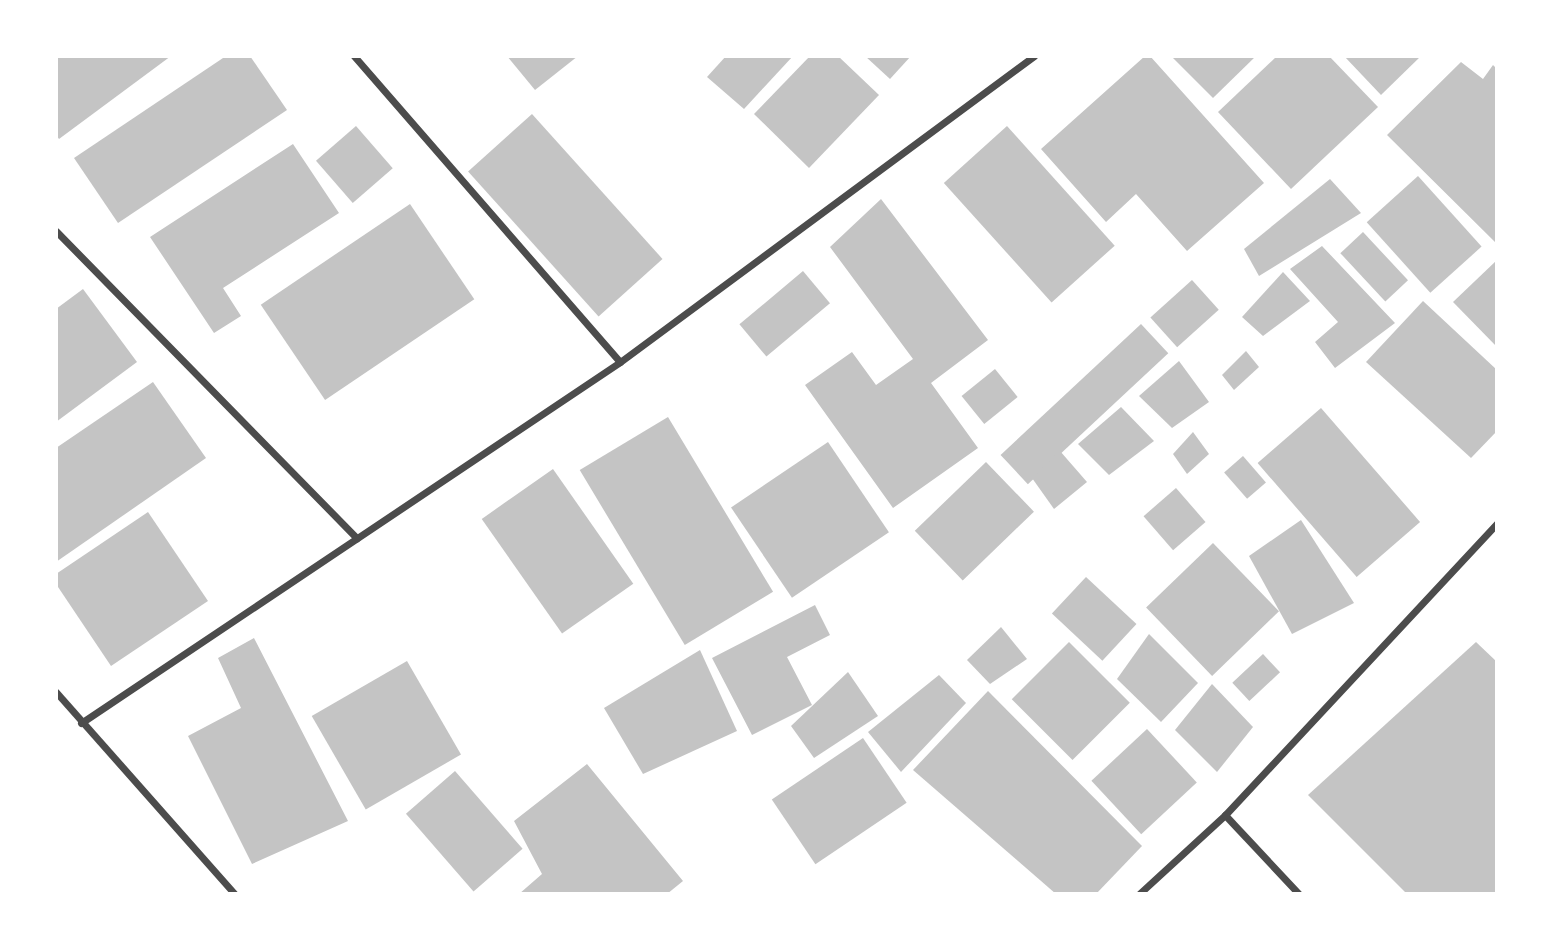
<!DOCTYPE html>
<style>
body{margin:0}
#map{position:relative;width:1553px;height:950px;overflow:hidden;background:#fff;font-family:"Fira Sans Condensed",sans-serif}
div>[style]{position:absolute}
.building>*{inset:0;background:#c4c4c4;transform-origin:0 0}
.minor>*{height:7px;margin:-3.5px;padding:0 3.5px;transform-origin:3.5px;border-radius:3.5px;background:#4c4c4c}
span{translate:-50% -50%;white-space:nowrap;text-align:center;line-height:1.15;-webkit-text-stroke:7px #fff;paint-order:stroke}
.frame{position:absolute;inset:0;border:58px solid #fff;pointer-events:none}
</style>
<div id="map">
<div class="building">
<i style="clip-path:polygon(56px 56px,171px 56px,59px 139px,56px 135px)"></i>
<i style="clip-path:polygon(226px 56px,250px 56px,287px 110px,118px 223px,74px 158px)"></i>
<i style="clip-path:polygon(507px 56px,578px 56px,535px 90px)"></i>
<i style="clip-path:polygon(726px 56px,793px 56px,744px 109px,707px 77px)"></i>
<i style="clip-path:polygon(810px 56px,838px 56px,879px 95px,809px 168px,754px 114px)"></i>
<i style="clip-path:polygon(865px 56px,911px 56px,890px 79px)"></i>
<i style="clip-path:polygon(1145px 56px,1150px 56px,1264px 183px,1187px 251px,1136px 194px,1106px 222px,1041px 149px)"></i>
<i style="clip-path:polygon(1171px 56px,1256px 56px,1213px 98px)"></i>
<i style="clip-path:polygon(1277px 56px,1329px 56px,1378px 107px,1291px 189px,1218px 112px)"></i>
<i style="clip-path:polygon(1344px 56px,1421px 56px,1381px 95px)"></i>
<i style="clip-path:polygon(1461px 62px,1483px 79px,1493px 65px,1497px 69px,1497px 244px,1387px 135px)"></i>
<i style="left:532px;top:114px;width:195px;height:86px;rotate:48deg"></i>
<i style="left:356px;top:126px;width:56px;height:53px;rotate:49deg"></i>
<i style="left:1007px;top:126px;width:161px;height:85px;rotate:48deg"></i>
<i style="clip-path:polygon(293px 144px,339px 213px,223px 288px,241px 316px,214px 333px,150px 237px)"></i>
<i style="left:1418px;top:176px;width:95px;height:69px;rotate:48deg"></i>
<i style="clip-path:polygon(1330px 179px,1361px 213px,1259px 276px,1244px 249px)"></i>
<i style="clip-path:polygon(881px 199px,988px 340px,931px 383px,978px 448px,893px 508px,805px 385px,852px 352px,876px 385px,913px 359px,830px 247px)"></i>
<i style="left:410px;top:204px;width:115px;height:180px;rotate:56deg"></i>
<i style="left:1363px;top:232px;width:66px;height:31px;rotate:47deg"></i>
<i style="clip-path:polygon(1322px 246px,1395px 323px,1335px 368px,1315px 342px,1338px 322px,1290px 269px)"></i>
<i style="clip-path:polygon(1497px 260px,1497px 347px,1453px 302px)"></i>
<i style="left:803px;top:271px;width:42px;height:83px;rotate:50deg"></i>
<i style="clip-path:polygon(1283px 272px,1310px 301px,1263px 336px,1242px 317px)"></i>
<i style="left:1192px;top:280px;width:40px;height:56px;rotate:48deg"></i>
<i style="clip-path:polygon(83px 289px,137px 362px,56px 422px,56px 309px)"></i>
<i style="clip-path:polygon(1423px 301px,1497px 370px,1497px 431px,1471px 458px,1366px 362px)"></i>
<i style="left:1141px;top:324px;width:40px;height:192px;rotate:47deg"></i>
<i style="clip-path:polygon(1246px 351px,1259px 367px,1234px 390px,1222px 375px)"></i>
<i style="clip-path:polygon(1179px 361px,1209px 402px,1172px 428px,1139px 396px)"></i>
<i style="left:995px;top:369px;width:36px;height:43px;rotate:51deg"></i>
<i style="clip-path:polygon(153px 382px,206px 458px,56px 562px,56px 448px)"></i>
<i style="clip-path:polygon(1121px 407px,1154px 441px,1109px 475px,1078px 444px)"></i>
<i style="left:1321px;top:408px;width:151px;height:84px;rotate:49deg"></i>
<i style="left:668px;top:417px;width:204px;height:103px;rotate:59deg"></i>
<i style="clip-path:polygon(1193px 432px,1209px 454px,1187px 474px,1173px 454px)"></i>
<i style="left:828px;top:442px;width:109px;height:117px;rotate:56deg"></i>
<i style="clip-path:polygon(1060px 451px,1087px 482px,1054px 509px,1032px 478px)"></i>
<i style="left:1243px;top:456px;width:35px;height:25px;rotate:49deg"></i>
<i style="left:986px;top:462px;width:69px;height:99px;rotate:46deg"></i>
<i style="left:553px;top:469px;width:140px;height:87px;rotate:55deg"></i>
<i style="left:1176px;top:488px;width:45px;height:43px;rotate:49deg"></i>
<i style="clip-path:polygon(148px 512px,208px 601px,111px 666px,56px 584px,56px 574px)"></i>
<i style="clip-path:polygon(1301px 520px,1354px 603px,1292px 634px,1249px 556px)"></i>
<i style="left:1213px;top:543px;width:95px;height:93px;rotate:46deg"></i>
<i style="left:1086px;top:577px;width:69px;height:50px;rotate:43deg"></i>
<i style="clip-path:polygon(815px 605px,830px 635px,787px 657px,812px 705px,752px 735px,712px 658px)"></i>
<i style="clip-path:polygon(1001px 627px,1027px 659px,990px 684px,967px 660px)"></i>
<i style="clip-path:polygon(1149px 634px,1198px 683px,1161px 722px,1117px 679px)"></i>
<i style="clip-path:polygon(254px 638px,348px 821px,252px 864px,188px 736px,241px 708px,218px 658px)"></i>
<i style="left:1069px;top:642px;width:86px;height:81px;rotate:45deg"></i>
<i style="clip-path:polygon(1476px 642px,1497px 662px,1497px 894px,1407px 894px,1308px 795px)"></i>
<i style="clip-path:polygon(700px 650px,737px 731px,643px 774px,604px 708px)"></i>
<i style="left:1263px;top:654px;width:25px;height:42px;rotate:47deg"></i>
<i style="left:407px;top:661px;width:108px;height:110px;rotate:60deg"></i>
<i style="clip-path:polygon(848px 672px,878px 716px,814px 758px,791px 726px)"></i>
<i style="clip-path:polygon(939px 675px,966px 703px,901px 772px,868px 732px)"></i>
<i style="clip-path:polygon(1212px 684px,1253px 727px,1217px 772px,1175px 730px)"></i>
<i style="clip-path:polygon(988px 691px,1142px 846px,1096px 894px,1056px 894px,913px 770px)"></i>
<i style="left:1147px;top:729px;width:73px;height:76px;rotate:47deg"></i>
<i style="left:863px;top:738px;width:78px;height:110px;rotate:56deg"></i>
<i style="clip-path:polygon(587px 764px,683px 881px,667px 894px,519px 894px,542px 874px,514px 821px)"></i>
<i style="left:455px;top:771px;width:103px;height:65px;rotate:49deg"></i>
</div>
<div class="minor">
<i style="left:354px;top:56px;width:405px;rotate:49deg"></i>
<i style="left:56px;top:231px;width:430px;rotate:45.6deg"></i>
<i style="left:56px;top:692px;width:270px;rotate:48.5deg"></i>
<i style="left:81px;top:723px;width:649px;rotate:-33.81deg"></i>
<i style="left:620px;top:362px;width:515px;rotate:-36.47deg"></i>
<i style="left:1225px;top:815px;width:108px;rotate:46.9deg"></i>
<i style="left:1139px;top:894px;width:117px;rotate:-42.6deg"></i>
<i style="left:1225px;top:815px;width:399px;rotate:-47deg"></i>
</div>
<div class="frame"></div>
</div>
